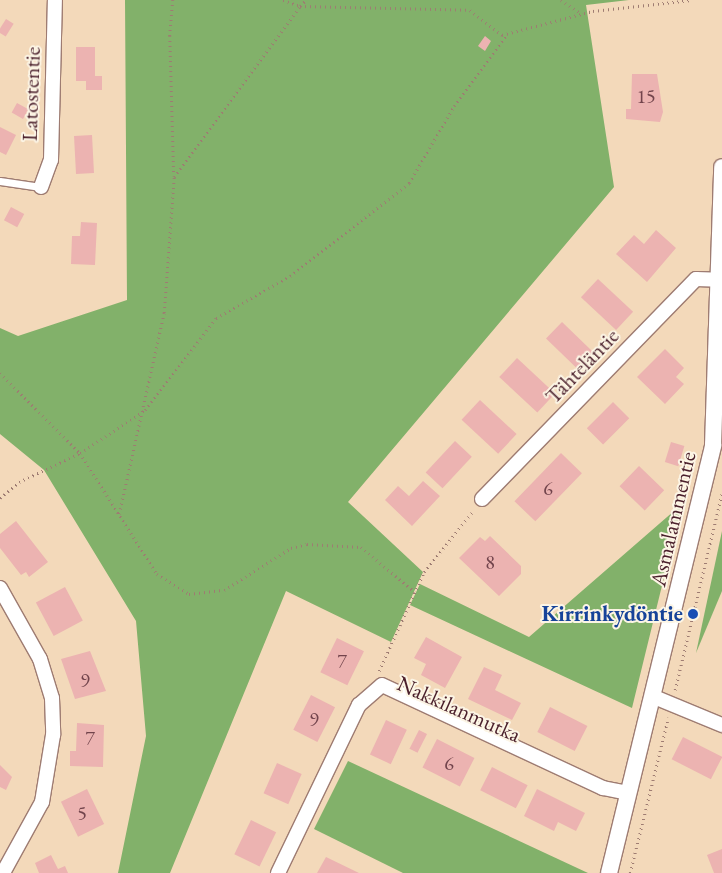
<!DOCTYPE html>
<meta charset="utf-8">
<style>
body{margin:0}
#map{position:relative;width:722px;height:873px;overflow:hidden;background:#f3d9ba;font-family:"EB Garamond",serif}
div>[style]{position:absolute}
.forest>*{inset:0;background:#82b16a}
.building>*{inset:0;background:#ecb3b1;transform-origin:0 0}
.path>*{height:2.5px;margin-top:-1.25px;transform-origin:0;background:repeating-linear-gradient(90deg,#9e7c72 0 1px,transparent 0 5px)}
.roads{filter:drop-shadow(1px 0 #9e7c72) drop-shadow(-1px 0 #9e7c72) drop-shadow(0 1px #9e7c72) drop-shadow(0 -1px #9e7c72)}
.service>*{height:7px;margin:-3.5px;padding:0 3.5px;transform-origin:3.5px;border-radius:3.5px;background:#fff}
.minor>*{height:14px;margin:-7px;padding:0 7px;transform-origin:7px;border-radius:7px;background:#fff}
.tertiary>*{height:16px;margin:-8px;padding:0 8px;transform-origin:8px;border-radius:8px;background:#fff}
.dots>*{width:14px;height:14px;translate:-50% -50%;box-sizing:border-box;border:2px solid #fcf5e5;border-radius:50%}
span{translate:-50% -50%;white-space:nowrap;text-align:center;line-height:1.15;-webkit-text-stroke:4px #fcf5e5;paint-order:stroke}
.number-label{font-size:20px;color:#72444c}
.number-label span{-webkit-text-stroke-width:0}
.street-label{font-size:22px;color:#4a1f2b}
.transit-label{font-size:22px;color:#164399;font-weight:700}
.right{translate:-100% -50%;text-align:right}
</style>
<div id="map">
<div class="forest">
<i style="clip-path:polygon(125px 0,629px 0,586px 5px,614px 187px,348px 502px,423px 572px,391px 642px,286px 591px,170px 873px,118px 873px,146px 736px,136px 621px,44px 470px,0 434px,0 328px,18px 336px,127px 300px)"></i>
<i style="clip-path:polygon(682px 504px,632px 708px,410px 605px,420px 584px,529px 637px)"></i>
<i style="clip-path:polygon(722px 531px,722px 591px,696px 653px)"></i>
<i style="clip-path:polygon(348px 761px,588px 873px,403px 873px,314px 829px)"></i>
</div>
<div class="building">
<i style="left:6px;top:19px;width:9px;height:15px;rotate:32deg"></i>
<i style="clip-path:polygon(485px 36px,491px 41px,485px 51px,478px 46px)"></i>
<i style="clip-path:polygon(76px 47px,95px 47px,95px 76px,102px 76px,102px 90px,86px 90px,86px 81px,76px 81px)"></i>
<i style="clip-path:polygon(632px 74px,657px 74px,663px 112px,660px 122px,626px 119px,626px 109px,631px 109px)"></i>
<i style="left:17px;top:103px;width:13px;height:11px;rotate:29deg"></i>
<i style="clip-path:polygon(0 127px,16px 135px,6px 155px,0 152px)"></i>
<i style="left:92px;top:135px;width:38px;height:18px;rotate:87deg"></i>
<i style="left:11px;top:207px;width:15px;height:15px;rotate:28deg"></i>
<i style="clip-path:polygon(81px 222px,97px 223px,95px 265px,71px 264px,72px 236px,80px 236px)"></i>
<i style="clip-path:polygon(656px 230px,676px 248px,647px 282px,616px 254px,634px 235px,644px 244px)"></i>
<i style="left:598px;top:279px;width:48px;height:25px;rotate:43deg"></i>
<i style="left:562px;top:322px;width:45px;height:23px;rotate:44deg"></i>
<i style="clip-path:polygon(665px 349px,684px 368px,676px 377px,684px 384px,665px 404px,637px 377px)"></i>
<i style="left:517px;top:358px;width:52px;height:26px;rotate:43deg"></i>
<i style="left:480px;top:400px;width:50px;height:27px;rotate:43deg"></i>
<i style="left:613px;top:402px;width:23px;height:37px;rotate:45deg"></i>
<i style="left:455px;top:441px;width:23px;height:43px;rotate:43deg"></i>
<i style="left:671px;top:442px;width:14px;height:21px;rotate:17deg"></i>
<i style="left:561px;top:453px;width:29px;height:67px;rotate:44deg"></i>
<i style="left:639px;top:466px;width:35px;height:28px;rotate:44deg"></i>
<i style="clip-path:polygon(423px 481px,440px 496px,412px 526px,385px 500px,398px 486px,409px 496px)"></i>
<i style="clip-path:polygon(16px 521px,48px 562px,29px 577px,26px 572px,21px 575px,0 548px,0 534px)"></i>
<i style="clip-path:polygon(490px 536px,521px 566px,521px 574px,499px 596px,459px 558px,480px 537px,485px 541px)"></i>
<i style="left:65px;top:587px;width:38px;height:33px;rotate:62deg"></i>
<i style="clip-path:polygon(426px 637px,462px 657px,445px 688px,421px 675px,426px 664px,414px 658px)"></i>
<i style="left:337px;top:638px;width:30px;height:38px;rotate:26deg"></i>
<i style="clip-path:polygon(90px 651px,106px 691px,75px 699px,61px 659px)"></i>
<i style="clip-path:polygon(484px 667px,502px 675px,495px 690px,521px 703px,512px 720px,468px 699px)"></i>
<i style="left:311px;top:695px;width:27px;height:39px;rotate:27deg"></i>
<i style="left:550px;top:707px;width:42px;height:28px;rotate:27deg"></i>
<i style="left:386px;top:720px;width:23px;height:38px;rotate:25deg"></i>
<i style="clip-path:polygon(77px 723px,104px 725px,103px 767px,70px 766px,70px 751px,76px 751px)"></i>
<i style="left:419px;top:730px;width:9px;height:21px;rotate:27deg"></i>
<i style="left:683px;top:737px;width:44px;height:25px;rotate:27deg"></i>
<i style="left:437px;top:739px;width:42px;height:32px;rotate:27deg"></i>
<i style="left:277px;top:763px;width:27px;height:33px;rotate:24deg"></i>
<i style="clip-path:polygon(0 765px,12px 777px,6px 790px,0 787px)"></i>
<i style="left:492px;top:767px;width:40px;height:26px;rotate:27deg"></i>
<i style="left:87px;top:789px;width:39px;height:29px;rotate:64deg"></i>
<i style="clip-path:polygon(537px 789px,585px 813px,576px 831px,558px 822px,554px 831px,524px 816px)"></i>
<i style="left:251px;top:820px;width:28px;height:38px;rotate:26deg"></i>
<i style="clip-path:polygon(722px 849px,722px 873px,714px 873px,707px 855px)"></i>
<i style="clip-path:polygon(51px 855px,58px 869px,65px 866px,68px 873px,39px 873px,35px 863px)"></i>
<i style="clip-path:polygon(326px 857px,359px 873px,317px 873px)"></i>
</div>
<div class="path">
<i style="left:173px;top:0;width:36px;rotate:95deg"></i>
<i style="left:170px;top:36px;width:140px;rotate:88.4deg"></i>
<i style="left:283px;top:0;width:18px;rotate:19deg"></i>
<i style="left:300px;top:6px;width:8px;rotate:-45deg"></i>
<i style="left:561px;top:0;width:25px;rotate:34deg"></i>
<i style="left:0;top:373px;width:113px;rotate:45deg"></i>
<i style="left:80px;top:453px;width:143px;rotate:57.5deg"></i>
<i style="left:157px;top:574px;width:38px;rotate:32deg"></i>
<i style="left:189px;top:594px;width:35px;rotate:-7deg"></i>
<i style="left:224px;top:590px;width:79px;rotate:-32.1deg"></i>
<i style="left:291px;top:548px;width:16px;rotate:-14deg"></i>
<i style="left:307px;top:544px;width:54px;rotate:3.2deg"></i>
<i style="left:361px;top:547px;width:70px;rotate:39.8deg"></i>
<i style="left:0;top:498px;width:25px;rotate:-40deg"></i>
<i style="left:19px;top:482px;width:68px;rotate:-25.4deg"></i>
<i style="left:80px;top:453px;width:78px;rotate:-33.5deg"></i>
<i style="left:145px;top:410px;width:116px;rotate:-52.3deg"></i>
<i style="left:216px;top:318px;width:85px;rotate:-29.6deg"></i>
<i style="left:290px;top:276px;width:151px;rotate:-38deg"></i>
<i style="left:409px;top:183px;width:89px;rotate:-59.7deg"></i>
<i style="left:454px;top:106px;width:89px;rotate:-53.6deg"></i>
<i style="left:119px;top:514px;width:206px;rotate:-77.4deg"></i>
<i style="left:164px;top:313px;width:136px;rotate:-85.8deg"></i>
<i style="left:174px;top:177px;width:212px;rotate:-53.6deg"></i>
<i style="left:300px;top:6px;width:170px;rotate:1.3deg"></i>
<i style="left:470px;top:10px;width:41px;rotate:38deg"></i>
<i style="left:502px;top:35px;width:94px;rotate:-14.8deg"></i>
<i style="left:593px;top:11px;width:99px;rotate:-6.4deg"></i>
<i style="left:379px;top:671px;width:109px;rotate:-65.6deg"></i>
<i style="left:424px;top:572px;width:78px;rotate:-51.2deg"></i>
<i style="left:675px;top:690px;width:203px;rotate:-76.6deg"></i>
<i style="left:630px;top:873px;width:160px;rotate:-76.2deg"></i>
</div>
<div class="roads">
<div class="service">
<i style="left:0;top:181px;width:41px;rotate:8.3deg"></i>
</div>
<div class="minor">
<i style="left:41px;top:187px;width:29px;rotate:-70deg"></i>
<i style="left:51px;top:160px;width:160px;rotate:-88.6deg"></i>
<i style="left:482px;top:499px;width:307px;rotate:-45.8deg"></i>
<i style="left:696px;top:279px;width:23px;rotate:2deg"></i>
<i style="left:0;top:588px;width:81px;rotate:60.6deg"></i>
<i style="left:40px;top:659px;width:41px;rotate:72.9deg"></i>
<i style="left:52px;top:698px;width:37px;rotate:88deg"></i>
<i style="left:53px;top:735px;width:68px;rotate:99.3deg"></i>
<i style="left:42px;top:802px;width:81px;rotate:118.8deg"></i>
<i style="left:654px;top:697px;width:74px;rotate:22.4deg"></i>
<i style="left:278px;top:873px;width:187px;rotate:-64.3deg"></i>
<i style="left:359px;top:705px;width:30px;rotate:-41deg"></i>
<i style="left:382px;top:685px;width:244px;rotate:25deg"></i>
<i style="left:603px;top:788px;width:25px;rotate:11deg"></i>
</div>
<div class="tertiary">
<i style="left:609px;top:873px;width:440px;rotate:-76.3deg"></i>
<i style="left:713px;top:445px;width:278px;rotate:-88.1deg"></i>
</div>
</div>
<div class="dots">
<i style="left:693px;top:614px;background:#1a4fb4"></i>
</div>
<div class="number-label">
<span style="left:646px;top:96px">15</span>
<span style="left:548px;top:488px">6</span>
<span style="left:490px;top:562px">8</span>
<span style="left:342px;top:661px">7</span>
<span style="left:85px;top:680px">9</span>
<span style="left:314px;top:719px">9</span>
<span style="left:90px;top:738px">7</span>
<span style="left:449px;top:763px">6</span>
<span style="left:82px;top:813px">5</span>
</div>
<div class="street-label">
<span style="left:31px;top:94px;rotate:-88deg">Latostentie</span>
<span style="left:582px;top:366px;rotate:-46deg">Tähteläntie</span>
<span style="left:673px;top:519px;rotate:-77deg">Asmalammentie</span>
<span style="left:459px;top:709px;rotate:24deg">Nakkilanmutka</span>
</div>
<div class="transit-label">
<span class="right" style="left:683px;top:614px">Kirrinkydöntie</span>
</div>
</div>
